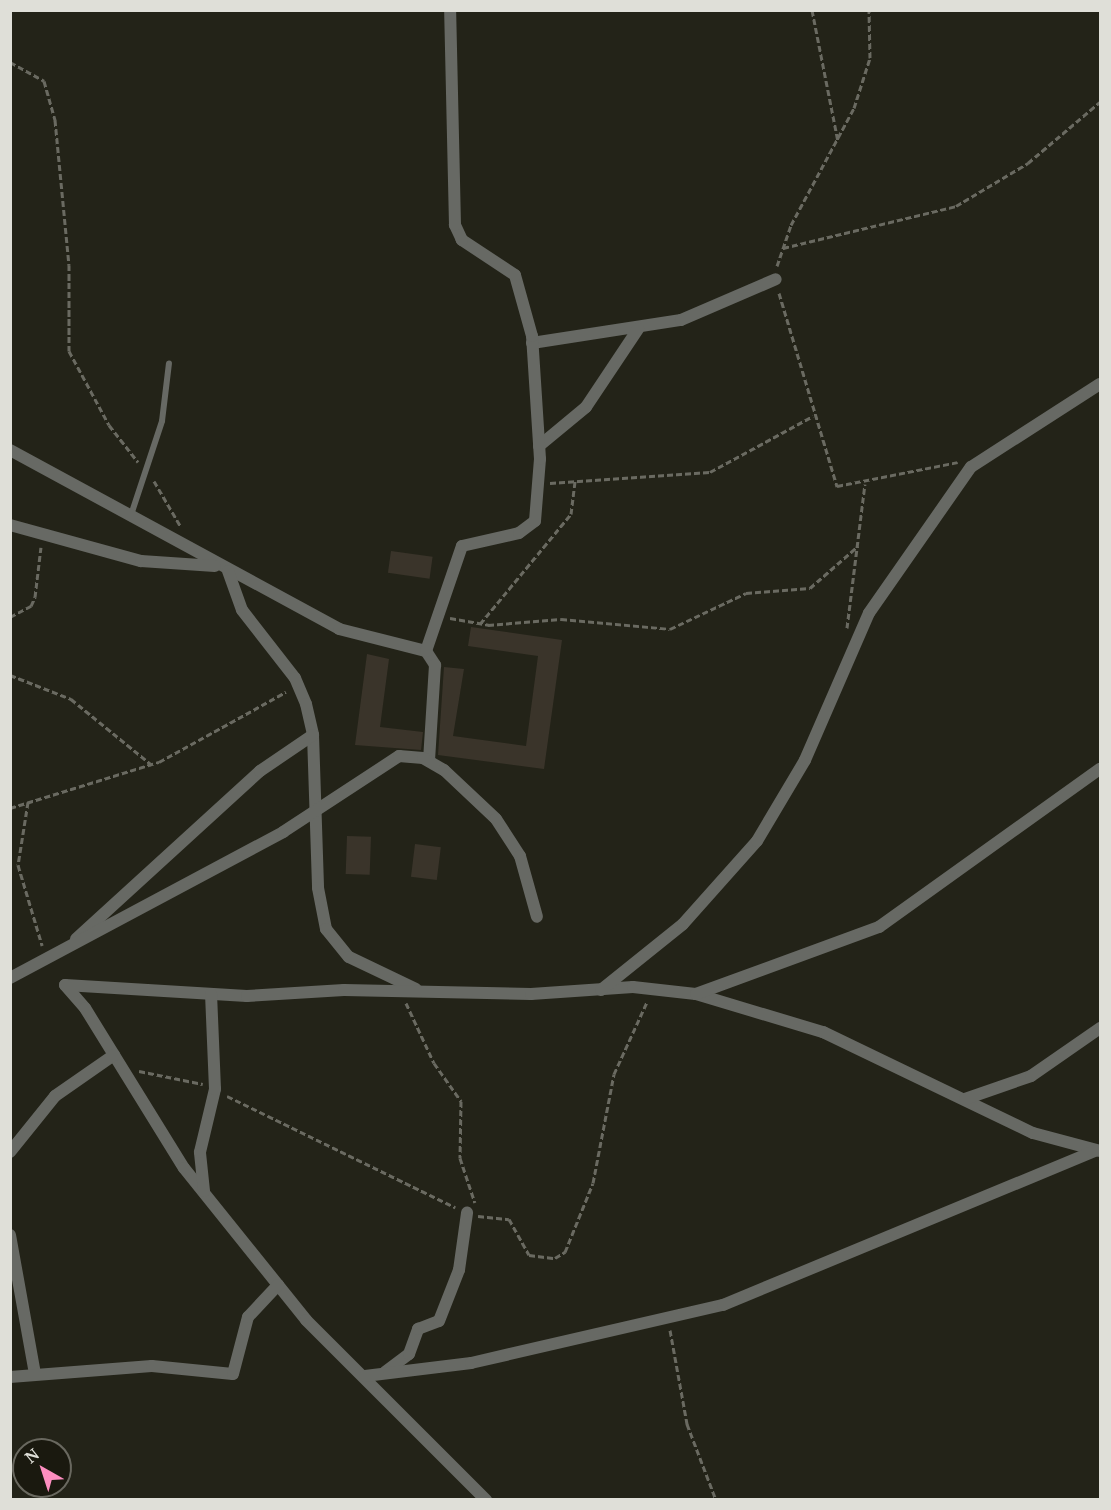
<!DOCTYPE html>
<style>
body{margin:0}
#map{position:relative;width:1111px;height:1510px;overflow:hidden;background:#232318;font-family:"Noto Serif",serif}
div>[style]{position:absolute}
.building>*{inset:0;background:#3a342a;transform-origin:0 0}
.path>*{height:3px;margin-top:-1.5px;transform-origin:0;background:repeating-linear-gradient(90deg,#6a6a61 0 6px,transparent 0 9px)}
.lane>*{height:6px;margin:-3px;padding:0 3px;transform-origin:3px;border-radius:3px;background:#676964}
.street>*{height:12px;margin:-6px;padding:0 6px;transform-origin:6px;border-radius:6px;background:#676964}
span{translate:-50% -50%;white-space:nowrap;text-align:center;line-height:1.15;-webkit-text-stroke:4.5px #1a190f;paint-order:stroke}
.frame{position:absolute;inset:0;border:12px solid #dfdfd8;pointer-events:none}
.north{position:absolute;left:12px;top:1438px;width:60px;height:60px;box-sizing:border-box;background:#1a190f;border:2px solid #69685f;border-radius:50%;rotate:321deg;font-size:16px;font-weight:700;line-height:24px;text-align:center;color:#dfdfd8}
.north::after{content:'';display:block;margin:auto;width:21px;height:27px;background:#fd8ec0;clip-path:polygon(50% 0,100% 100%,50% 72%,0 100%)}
</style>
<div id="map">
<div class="building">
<i style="left:391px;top:551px;width:42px;height:22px;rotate:8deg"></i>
<i style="clip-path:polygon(471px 627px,562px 640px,544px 769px,438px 755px,444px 667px,464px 669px,453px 736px,526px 746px,538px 656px,468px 646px)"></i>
<i style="clip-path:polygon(367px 654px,389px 659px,380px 727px,423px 732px,421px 750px,355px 745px)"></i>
<i style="left:347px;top:836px;width:24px;height:38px;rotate:2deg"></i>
<i style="left:415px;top:844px;width:26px;height:33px;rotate:7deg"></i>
</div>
<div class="path">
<i style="left:812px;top:10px;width:134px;rotate:78.8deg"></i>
<i style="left:10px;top:62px;width:39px;rotate:29deg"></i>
<i style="left:44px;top:81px;width:41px;rotate:74.2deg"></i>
<i style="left:55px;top:120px;width:146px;rotate:84.5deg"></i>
<i style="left:69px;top:265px;width:86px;rotate:90deg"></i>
<i style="left:69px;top:351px;width:84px;rotate:61.6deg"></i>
<i style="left:109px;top:425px;width:47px;rotate:51.9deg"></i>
<i style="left:783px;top:248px;width:178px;rotate:-13.6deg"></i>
<i style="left:956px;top:206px;width:84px;rotate:-30.8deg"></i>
<i style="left:1028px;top:163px;width:94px;rotate:-40.3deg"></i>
<i style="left:777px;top:266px;width:43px;rotate:-71.1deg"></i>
<i style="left:791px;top:225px;width:133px;rotate:-61.7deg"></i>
<i style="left:854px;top:108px;width:52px;rotate:-72.3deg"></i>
<i style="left:870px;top:58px;width:48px;rotate:-91.2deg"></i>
<i style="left:779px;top:293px;width:202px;rotate:73.3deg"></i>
<i style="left:837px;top:486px;width:123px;rotate:-11.2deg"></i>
<i style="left:154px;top:481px;width:53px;rotate:59.6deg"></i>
<i style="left:550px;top:483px;width:160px;rotate:-3.9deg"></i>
<i style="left:710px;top:472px;width:117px;rotate:-28.5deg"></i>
<i style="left:10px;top:617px;width:24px;rotate:-28deg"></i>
<i style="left:31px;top:606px;width:10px;rotate:-66deg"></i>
<i style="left:35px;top:597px;width:50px;rotate:-83.2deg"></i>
<i style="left:450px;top:618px;width:39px;rotate:10deg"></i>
<i style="left:488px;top:625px;width:73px;rotate:-4.7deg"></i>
<i style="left:561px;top:619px;width:109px;rotate:5.2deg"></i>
<i style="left:670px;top:629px;width:84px;rotate:-25.3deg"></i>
<i style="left:746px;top:593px;width:64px;rotate:-4.5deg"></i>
<i style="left:810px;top:588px;width:64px;rotate:-41.2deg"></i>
<i style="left:480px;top:624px;width:143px;rotate:-50.4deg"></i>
<i style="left:571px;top:514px;width:33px;rotate:-83deg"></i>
<i style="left:847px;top:628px;width:145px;rotate:-82.9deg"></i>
<i style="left:10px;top:675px;width:66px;rotate:21.5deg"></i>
<i style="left:71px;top:699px;width:104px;rotate:39.2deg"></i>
<i style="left:28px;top:802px;width:64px;rotate:99deg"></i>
<i style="left:18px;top:865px;width:84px;rotate:73.3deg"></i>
<i style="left:10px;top:808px;width:156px;rotate:-17.2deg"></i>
<i style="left:159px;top:762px;width:145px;rotate:-28.9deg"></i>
<i style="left:406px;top:1003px;width:66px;rotate:65deg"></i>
<i style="left:434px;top:1063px;width:47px;rotate:54.6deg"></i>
<i style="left:461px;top:1101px;width:57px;rotate:91deg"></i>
<i style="left:460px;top:1158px;width:47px;rotate:71.6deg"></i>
<i style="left:139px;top:1071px;width:65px;rotate:11.5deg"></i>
<i style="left:227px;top:1096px;width:254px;rotate:26deg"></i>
<i style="left:478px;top:1216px;width:31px;rotate:6deg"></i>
<i style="left:509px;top:1219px;width:41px;rotate:60.9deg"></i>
<i style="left:529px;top:1255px;width:26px;rotate:7deg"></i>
<i style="left:555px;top:1258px;width:12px;rotate:-31deg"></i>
<i style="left:565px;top:1252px;width:74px;rotate:-67.9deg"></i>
<i style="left:593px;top:1183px;width:111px;rotate:-79.1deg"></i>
<i style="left:614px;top:1074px;width:79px;rotate:-65.4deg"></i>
<i style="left:670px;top:1330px;width:96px;rotate:79.7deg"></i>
<i style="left:687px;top:1424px;width:81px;rotate:69.1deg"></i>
</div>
<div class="lane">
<i style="left:131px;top:515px;width:99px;rotate:-71.7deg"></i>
<i style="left:162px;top:421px;width:58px;rotate:-83.1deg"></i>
</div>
<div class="street">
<i style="left:532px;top:343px;width:151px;rotate:-8.8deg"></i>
<i style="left:681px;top:320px;width:103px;rotate:-23.3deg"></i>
<i style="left:539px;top:446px;width:61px;rotate:-39.7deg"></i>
<i style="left:586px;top:407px;width:94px;rotate:-56.3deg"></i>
<i style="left:10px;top:450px;width:375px;rotate:28.5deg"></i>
<i style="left:339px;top:629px;width:90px;rotate:14.2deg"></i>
<i style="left:426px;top:651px;width:17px;rotate:57deg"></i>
<i style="left:435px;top:665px;width:96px;rotate:93.6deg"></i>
<i style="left:10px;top:525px;width:136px;rotate:15.4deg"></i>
<i style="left:141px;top:561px;width:74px;rotate:3.9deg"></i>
<i style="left:228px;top:571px;width:41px;rotate:70.3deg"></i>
<i style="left:242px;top:610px;width:86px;rotate:52.1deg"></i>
<i style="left:295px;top:678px;width:28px;rotate:67deg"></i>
<i style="left:306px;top:704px;width:32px;rotate:77deg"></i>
<i style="left:313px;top:735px;width:153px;rotate:88.1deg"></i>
<i style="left:318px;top:888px;width:42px;rotate:79deg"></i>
<i style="left:326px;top:929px;width:36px;rotate:51deg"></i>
<i style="left:349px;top:957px;width:74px;rotate:25.5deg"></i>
<i style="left:426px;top:651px;width:111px;rotate:-71.1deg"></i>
<i style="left:462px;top:546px;width:58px;rotate:-12.8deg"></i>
<i style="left:519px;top:533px;width:20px;rotate:-37deg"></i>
<i style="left:535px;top:521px;width:62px;rotate:-85.4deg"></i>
<i style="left:540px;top:459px;width:123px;rotate:-93.7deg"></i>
<i style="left:532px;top:336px;width:63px;rotate:-105.6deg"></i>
<i style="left:515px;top:275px;width:64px;rotate:-146.6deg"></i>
<i style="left:462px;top:240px;width:17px;rotate:-115deg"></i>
<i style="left:455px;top:225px;width:215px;rotate:-91.3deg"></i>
<i style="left:76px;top:939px;width:249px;rotate:-42.4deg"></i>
<i style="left:260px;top:771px;width:64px;rotate:-34.2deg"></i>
<i style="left:10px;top:978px;width:310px;rotate:-28.1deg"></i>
<i style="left:283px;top:832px;width:139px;rotate:-33.2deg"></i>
<i style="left:399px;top:756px;width:24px;rotate:5deg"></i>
<i style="left:423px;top:758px;width:24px;rotate:30deg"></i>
<i style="left:444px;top:770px;width:71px;rotate:43.3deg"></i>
<i style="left:496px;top:819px;width:44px;rotate:57deg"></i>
<i style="left:520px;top:856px;width:63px;rotate:74.4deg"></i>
<i style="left:65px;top:985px;width:182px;rotate:3.5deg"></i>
<i style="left:247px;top:996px;width:97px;rotate:-3.5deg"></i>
<i style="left:344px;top:990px;width:187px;rotate:1.2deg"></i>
<i style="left:531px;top:994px;width:102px;rotate:-3.9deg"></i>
<i style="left:633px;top:987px;width:63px;rotate:6.3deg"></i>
<i style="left:696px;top:994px;width:133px;rotate:16.7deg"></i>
<i style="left:823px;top:1032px;width:233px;rotate:25.7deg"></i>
<i style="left:1033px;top:1133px;width:69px;rotate:15deg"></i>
<i style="left:65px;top:985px;width:30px;rotate:49deg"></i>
<i style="left:85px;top:1008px;width:188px;rotate:58.3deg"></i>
<i style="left:184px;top:1168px;width:195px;rotate:51.2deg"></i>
<i style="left:306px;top:1320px;width:255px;rotate:45deg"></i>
<i style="left:601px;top:990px;width:105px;rotate:-38.8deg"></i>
<i style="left:683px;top:924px;width:111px;rotate:-48.3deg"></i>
<i style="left:757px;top:841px;width:94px;rotate:-59.3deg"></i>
<i style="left:805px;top:760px;width:160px;rotate:-66.5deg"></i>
<i style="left:869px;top:613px;width:178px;rotate:-55.1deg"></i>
<i style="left:971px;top:467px;width:153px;rotate:-32.8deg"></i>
<i style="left:696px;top:994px;width:195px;rotate:-20.1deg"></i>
<i style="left:879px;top:927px;width:272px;rotate:-35.6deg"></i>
<i style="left:965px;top:1099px;width:70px;rotate:-19.2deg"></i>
<i style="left:1031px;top:1076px;width:84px;rotate:-34.8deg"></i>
<i style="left:10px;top:1152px;width:72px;rotate:-51.2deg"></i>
<i style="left:55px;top:1096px;width:72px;rotate:-34.8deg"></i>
<i style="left:204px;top:1191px;width:39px;rotate:-96deg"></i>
<i style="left:200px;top:1152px;width:65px;rotate:-76.6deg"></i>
<i style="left:215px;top:1089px;width:95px;rotate:-92.4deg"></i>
<i style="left:10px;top:1235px;width:141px;rotate:79.8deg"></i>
<i style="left:385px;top:1372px;width:30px;rotate:-37deg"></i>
<i style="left:409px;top:1354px;width:27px;rotate:-70deg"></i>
<i style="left:418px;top:1329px;width:22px;rotate:-21deg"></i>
<i style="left:439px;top:1321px;width:55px;rotate:-68.6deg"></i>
<i style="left:459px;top:1270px;width:58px;rotate:-82deg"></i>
<i style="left:365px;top:1376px;width:107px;rotate:-7deg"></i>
<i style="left:471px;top:1363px;width:259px;rotate:-13deg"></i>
<i style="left:723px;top:1305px;width:403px;rotate:-22.5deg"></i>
<i style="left:10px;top:1377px;width:142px;rotate:-4.4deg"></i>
<i style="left:152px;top:1366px;width:81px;rotate:5.6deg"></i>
<i style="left:233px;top:1374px;width:59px;rotate:-75.3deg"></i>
<i style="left:248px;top:1317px;width:44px;rotate:-46.8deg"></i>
</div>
<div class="frame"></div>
<div class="north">N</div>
</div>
